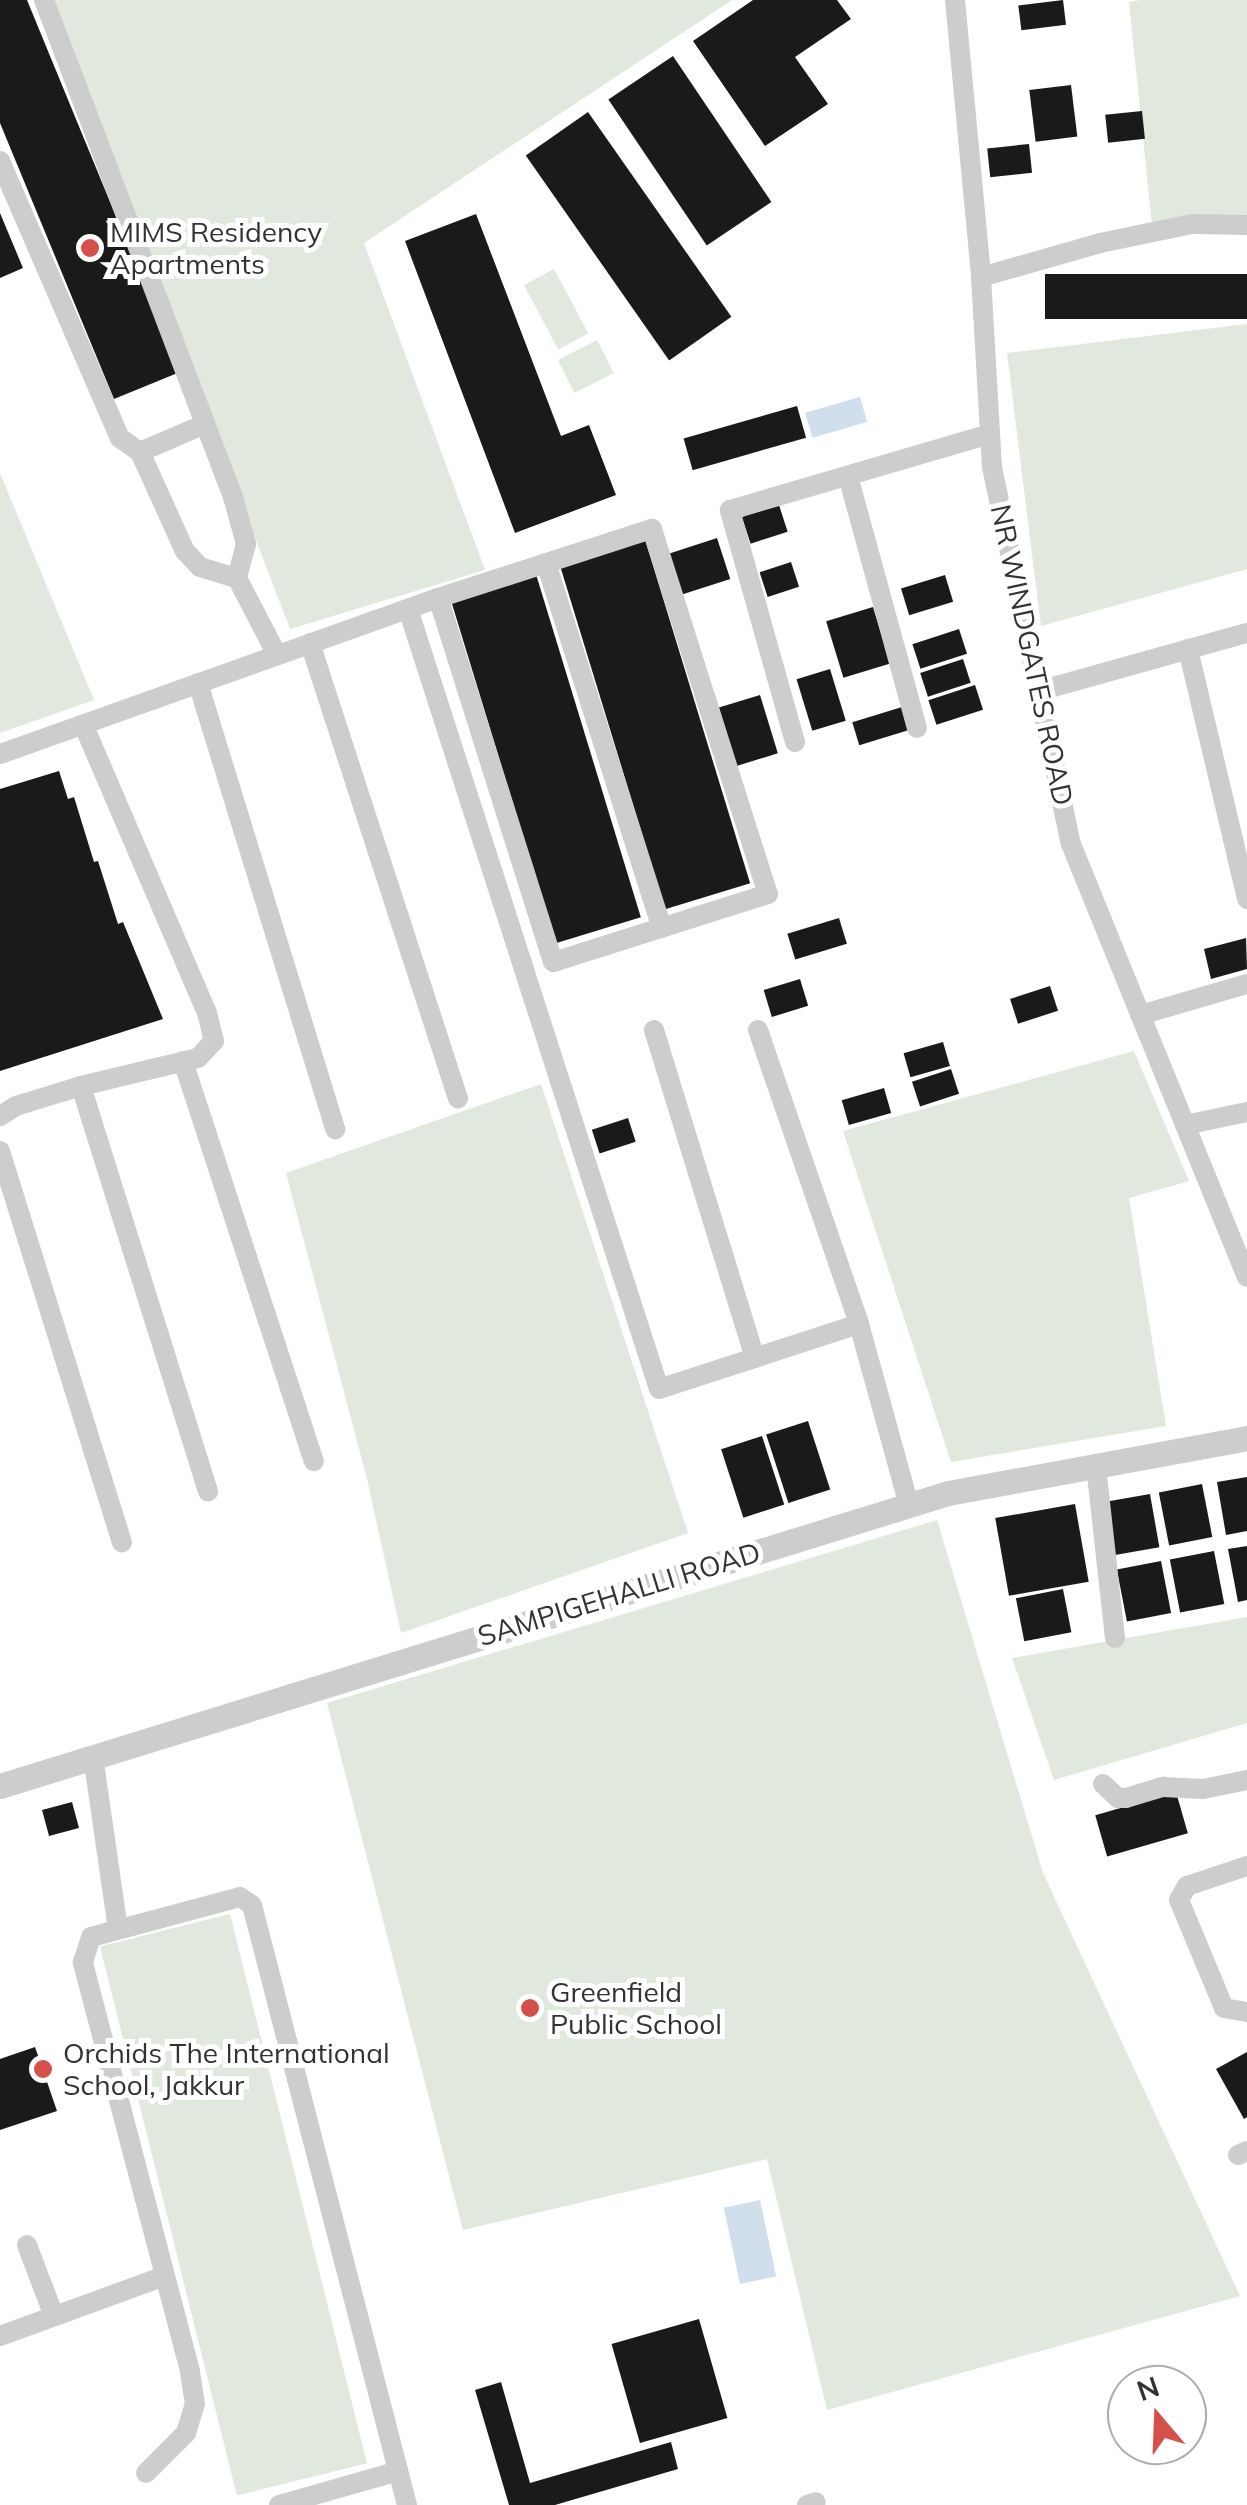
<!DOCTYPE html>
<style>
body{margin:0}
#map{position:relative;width:1247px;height:2505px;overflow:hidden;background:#fff;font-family:Mulish,sans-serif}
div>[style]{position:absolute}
.green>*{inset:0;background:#e1e8dd;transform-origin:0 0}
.water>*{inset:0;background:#d1deeb;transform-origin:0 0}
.building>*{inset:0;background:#1a1a1a;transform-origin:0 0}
.minor>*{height:20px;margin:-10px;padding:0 10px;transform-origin:10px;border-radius:10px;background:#cdcdcd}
.tertiary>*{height:25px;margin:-12.5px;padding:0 12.5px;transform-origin:12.5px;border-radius:12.5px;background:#cdcdcd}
.dots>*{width:28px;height:28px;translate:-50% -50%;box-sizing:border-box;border:5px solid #fff;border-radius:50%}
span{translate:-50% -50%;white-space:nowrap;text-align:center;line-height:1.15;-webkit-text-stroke:10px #fff;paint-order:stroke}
.poi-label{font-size:28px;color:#333}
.left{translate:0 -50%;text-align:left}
.street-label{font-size:28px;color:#333}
.north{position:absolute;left:1107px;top:2365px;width:100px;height:100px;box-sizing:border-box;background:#fff;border:2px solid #adadad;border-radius:50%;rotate:341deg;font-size:28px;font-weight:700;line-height:40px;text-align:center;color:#333}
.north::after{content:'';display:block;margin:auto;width:35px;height:45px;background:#d55049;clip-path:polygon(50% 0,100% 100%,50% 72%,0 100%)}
</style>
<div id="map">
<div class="green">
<i style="clip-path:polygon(49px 0,732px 0,364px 243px,485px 570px,290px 629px)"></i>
<i style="clip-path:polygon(1141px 0,1247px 0,1247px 215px,1152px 225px,1129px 2px)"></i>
<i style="left:554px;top:269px;width:73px;height:34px;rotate:62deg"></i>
<i style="clip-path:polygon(1247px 324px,1247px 569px,1041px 626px,1007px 353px)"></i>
<i style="left:597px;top:340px;width:37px;height:44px;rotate:63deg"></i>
<i style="clip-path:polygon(0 473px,94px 700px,0 733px)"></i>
<i style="clip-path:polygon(1134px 1051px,1189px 1181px,1129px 1198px,1166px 1426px,951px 1462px,843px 1131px)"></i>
<i style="clip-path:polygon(541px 1084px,688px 1533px,401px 1633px,367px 1479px,286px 1173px)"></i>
<i style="clip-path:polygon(937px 1520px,1043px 1873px,1240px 2296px,827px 2410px,767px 2159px,463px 2230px,327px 1703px)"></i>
<i style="clip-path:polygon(1247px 1617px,1247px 1723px,1054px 1780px,1012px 1658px)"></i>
<i style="left:230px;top:1914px;width:566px;height:134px;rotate:76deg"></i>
</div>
<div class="water">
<i style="left:860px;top:397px;width:26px;height:57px;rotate:74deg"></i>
<i style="left:760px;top:2200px;width:78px;height:37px;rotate:78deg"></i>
</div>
<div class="building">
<i style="clip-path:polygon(0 0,27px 0,180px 372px,114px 399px,0 123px)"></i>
<i style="clip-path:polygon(753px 0,837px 0,851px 19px,795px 57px,828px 104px,765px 146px,693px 41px)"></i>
<i style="left:1063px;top:0;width:25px;height:45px;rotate:83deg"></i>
<i style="left:673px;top:56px;width:176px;height:78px;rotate:56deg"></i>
<i style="left:1071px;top:85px;width:52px;height:42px;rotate:83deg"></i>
<i style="left:1142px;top:111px;width:28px;height:37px;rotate:84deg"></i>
<i style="left:588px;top:112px;width:250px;height:76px;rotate:55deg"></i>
<i style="left:1029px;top:144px;width:29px;height:42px;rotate:84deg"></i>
<i style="clip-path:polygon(0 213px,23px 268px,0 278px)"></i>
<i style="clip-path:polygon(476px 214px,561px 436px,589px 425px,616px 495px,515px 533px,405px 241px)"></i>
<i style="left:1247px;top:274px;width:45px;height:202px;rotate:90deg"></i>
<i style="left:797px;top:406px;width:33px;height:118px;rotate:74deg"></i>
<i style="left:779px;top:505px;width:28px;height:39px;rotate:72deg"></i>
<i style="left:644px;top:536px;width:363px;height:89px;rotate:73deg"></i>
<i style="left:717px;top:538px;width:43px;height:50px;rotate:72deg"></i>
<i style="left:791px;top:562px;width:26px;height:33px;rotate:72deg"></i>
<i style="left:535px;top:571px;width:362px;height:89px;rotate:73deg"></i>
<i style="left:945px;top:575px;width:28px;height:46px;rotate:73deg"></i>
<i style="left:873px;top:607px;width:59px;height:49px;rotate:73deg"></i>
<i style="left:959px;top:629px;width:26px;height:49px;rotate:72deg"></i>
<i style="left:963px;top:659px;width:25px;height:45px;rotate:72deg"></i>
<i style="left:830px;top:669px;width:54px;height:35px;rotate:73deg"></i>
<i style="left:975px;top:685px;width:26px;height:49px;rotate:72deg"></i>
<i style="left:760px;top:695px;width:61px;height:43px;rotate:73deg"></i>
<i style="left:902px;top:707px;width:24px;height:52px;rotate:73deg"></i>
<i style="clip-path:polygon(59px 771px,68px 799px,74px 797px,94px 862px,98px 861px,118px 924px,123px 922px,163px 1019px,0 1071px,0 789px)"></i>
<i style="left:839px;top:918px;width:27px;height:54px;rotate:73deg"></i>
<i style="clip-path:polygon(1246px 938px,1247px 969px,1211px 979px,1204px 949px)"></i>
<i style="left:800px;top:979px;width:28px;height:38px;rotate:73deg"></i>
<i style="left:1050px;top:986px;width:26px;height:42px;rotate:72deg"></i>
<i style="left:943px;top:1042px;width:25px;height:41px;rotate:74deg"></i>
<i style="left:951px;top:1069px;width:26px;height:41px;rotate:72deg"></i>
<i style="left:884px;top:1088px;width:26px;height:44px;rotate:74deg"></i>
<i style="left:628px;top:1118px;width:25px;height:38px;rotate:72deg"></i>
<i style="left:808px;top:1421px;width:72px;height:44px;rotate:72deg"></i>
<i style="left:762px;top:1436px;width:72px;height:43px;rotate:72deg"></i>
<i style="clip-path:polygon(1247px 1477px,1247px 1531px,1226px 1535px,1217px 1482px)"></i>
<i style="left:1202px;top:1484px;width:54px;height:44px;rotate:79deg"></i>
<i style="left:1150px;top:1494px;width:54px;height:45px;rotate:80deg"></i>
<i style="left:1075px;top:1504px;width:79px;height:81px;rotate:80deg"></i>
<i style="clip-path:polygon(1247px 1546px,1247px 1600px,1238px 1602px,1228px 1549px)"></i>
<i style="left:1214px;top:1551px;width:54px;height:45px;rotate:79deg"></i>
<i style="left:1161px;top:1561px;width:53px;height:45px;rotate:79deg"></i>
<i style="left:1063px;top:1589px;width:44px;height:48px;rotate:79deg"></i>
<i style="left:1176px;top:1792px;width:43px;height:84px;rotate:74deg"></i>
<i style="left:72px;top:1802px;width:27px;height:31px;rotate:75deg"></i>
<i style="clip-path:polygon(35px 2047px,57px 2111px,0 2130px,0 2059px)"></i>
<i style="clip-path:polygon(1247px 2052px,1247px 2117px,1244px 2119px,1216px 2069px)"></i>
<i style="left:699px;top:2319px;width:103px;height:91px;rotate:74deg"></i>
<i style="clip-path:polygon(501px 2382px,530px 2483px,671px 2442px,678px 2469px,555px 2505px,509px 2505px,475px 2390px)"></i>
</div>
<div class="minor">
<i style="left:44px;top:0;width:532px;rotate:69.18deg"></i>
<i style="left:233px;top:497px;width:49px;rotate:74.5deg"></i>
<i style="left:246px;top:544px;width:35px;rotate:105deg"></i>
<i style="left:237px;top:578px;width:87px;rotate:62.5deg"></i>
<i style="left:955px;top:0;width:278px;rotate:84.6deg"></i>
<i style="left:981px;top:277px;width:190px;rotate:86.7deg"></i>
<i style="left:992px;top:467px;width:385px;rotate:78.2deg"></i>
<i style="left:1071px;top:844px;width:467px;rotate:67.9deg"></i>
<i style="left:0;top:161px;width:302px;rotate:66.6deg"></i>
<i style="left:120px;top:438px;width:24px;rotate:35deg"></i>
<i style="left:140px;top:452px;width:109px;rotate:65.6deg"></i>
<i style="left:185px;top:551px;width:22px;rotate:47deg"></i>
<i style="left:200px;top:567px;width:39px;rotate:17deg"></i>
<i style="left:981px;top:277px;width:124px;rotate:-15.9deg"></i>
<i style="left:1100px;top:243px;width:94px;rotate:-11.7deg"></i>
<i style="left:1192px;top:224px;width:55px;rotate:1deg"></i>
<i style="left:140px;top:452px;width:71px;rotate:-23.3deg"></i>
<i style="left:848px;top:476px;width:261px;rotate:74.7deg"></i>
<i style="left:546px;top:563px;width:383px;rotate:72.4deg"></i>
<i style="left:408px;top:609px;width:819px;rotate:72.16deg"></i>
<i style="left:659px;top:1389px;width:210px;rotate:-18deg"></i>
<i style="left:310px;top:643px;width:479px;rotate:72deg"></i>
<i style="left:1188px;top:649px;width:257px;rotate:76.7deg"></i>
<i style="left:198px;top:683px;width:467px;rotate:72.9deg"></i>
<i style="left:1039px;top:691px;width:216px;rotate:-15.6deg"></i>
<i style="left:795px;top:742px;width:241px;rotate:-105.7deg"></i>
<i style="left:730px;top:510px;width:271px;rotate:-16.3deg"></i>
<i style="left:0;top:754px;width:465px;rotate:-19.6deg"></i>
<i style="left:438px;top:598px;width:225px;rotate:-17.9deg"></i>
<i style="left:652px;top:529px;width:383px;rotate:72.4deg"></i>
<i style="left:768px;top:894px;width:225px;rotate:162.4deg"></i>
<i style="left:553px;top:962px;width:382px;rotate:-107.5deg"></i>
<i style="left:1140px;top:1015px;width:111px;rotate:-16.2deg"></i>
<i style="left:654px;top:1030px;width:343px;rotate:72.9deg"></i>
<i style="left:758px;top:1030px;width:311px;rotate:71deg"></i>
<i style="left:859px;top:1324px;width:188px;rotate:74.6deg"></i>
<i style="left:183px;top:1061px;width:421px;rotate:71.9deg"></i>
<i style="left:81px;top:1086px;width:425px;rotate:72.6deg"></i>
<i style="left:0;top:1116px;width:19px;rotate:-32deg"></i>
<i style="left:16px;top:1106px;width:68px;rotate:-17.1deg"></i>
<i style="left:81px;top:1086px;width:120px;rotate:-13.5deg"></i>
<i style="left:198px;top:1058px;width:23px;rotate:-47deg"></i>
<i style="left:214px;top:1041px;width:29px;rotate:-104deg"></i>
<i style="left:207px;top:1013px;width:314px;rotate:-113.2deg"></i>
<i style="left:1185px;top:1125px;width:63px;rotate:-11.8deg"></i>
<i style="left:0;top:1151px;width:410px;rotate:72.7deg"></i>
<i style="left:1096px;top:1466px;width:173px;rotate:83.7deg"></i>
<i style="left:93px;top:1756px;width:175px;rotate:81.8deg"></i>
<i style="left:1103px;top:1784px;width:21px;rotate:43deg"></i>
<i style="left:1118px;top:1798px;width:8px"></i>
<i style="left:1126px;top:1798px;width:39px;rotate:-17deg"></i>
<i style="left:1163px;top:1787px;width:40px;rotate:2.9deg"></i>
<i style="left:1203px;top:1789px;width:45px;rotate:-11.6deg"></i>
<i style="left:1247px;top:1866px;width:63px;rotate:161.6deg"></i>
<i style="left:1187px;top:1886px;width:16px;rotate:120deg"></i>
<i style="left:1179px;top:1900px;width:117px;rotate:67.4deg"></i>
<i style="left:1224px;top:2008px;width:23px;rotate:10deg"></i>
<i style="left:1238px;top:2155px;width:10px;rotate:-24deg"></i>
<i style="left:27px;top:2245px;width:76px;rotate:69.2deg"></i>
<i style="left:0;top:2336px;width:172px;rotate:-20deg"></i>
<i style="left:146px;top:2473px;width:57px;rotate:-45deg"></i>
<i style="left:186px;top:2433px;width:30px;rotate:-73deg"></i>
<i style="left:195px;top:2404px;width:33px;rotate:-99deg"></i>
<i style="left:190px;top:2371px;width:423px;rotate:-104.7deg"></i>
<i style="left:83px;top:1962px;width:26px;rotate:-72deg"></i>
<i style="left:91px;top:1937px;width:154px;rotate:-15deg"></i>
<i style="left:240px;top:1897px;width:14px;rotate:34deg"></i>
<i style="left:252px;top:1905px;width:620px;rotate:75.52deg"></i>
<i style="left:279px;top:2505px;width:124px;rotate:-15.9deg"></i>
<i style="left:807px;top:2505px;width:9px;rotate:-18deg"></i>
</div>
<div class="tertiary">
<i style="left:0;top:1786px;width:992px;rotate:-17.17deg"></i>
<i style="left:948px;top:1493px;width:304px;rotate:-10.4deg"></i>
</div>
<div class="dots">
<i style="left:90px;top:248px;background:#d55049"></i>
<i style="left:530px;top:2008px;background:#d55049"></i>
<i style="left:43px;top:2069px;background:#d55049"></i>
</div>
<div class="poi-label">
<span class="left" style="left:110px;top:248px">MIMS Residency<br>Apartments</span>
<span class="left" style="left:550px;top:2008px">Greenfield<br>Public School</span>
<span class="left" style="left:63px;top:2069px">Orchids The International<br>School, Jakkur</span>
</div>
<div class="street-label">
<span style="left:1032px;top:655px;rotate:78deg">NR WINDGATES ROAD</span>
<span style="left:619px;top:1594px;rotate:-17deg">SAMPIGEHALLI ROAD</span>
</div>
<div class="north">N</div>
</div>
